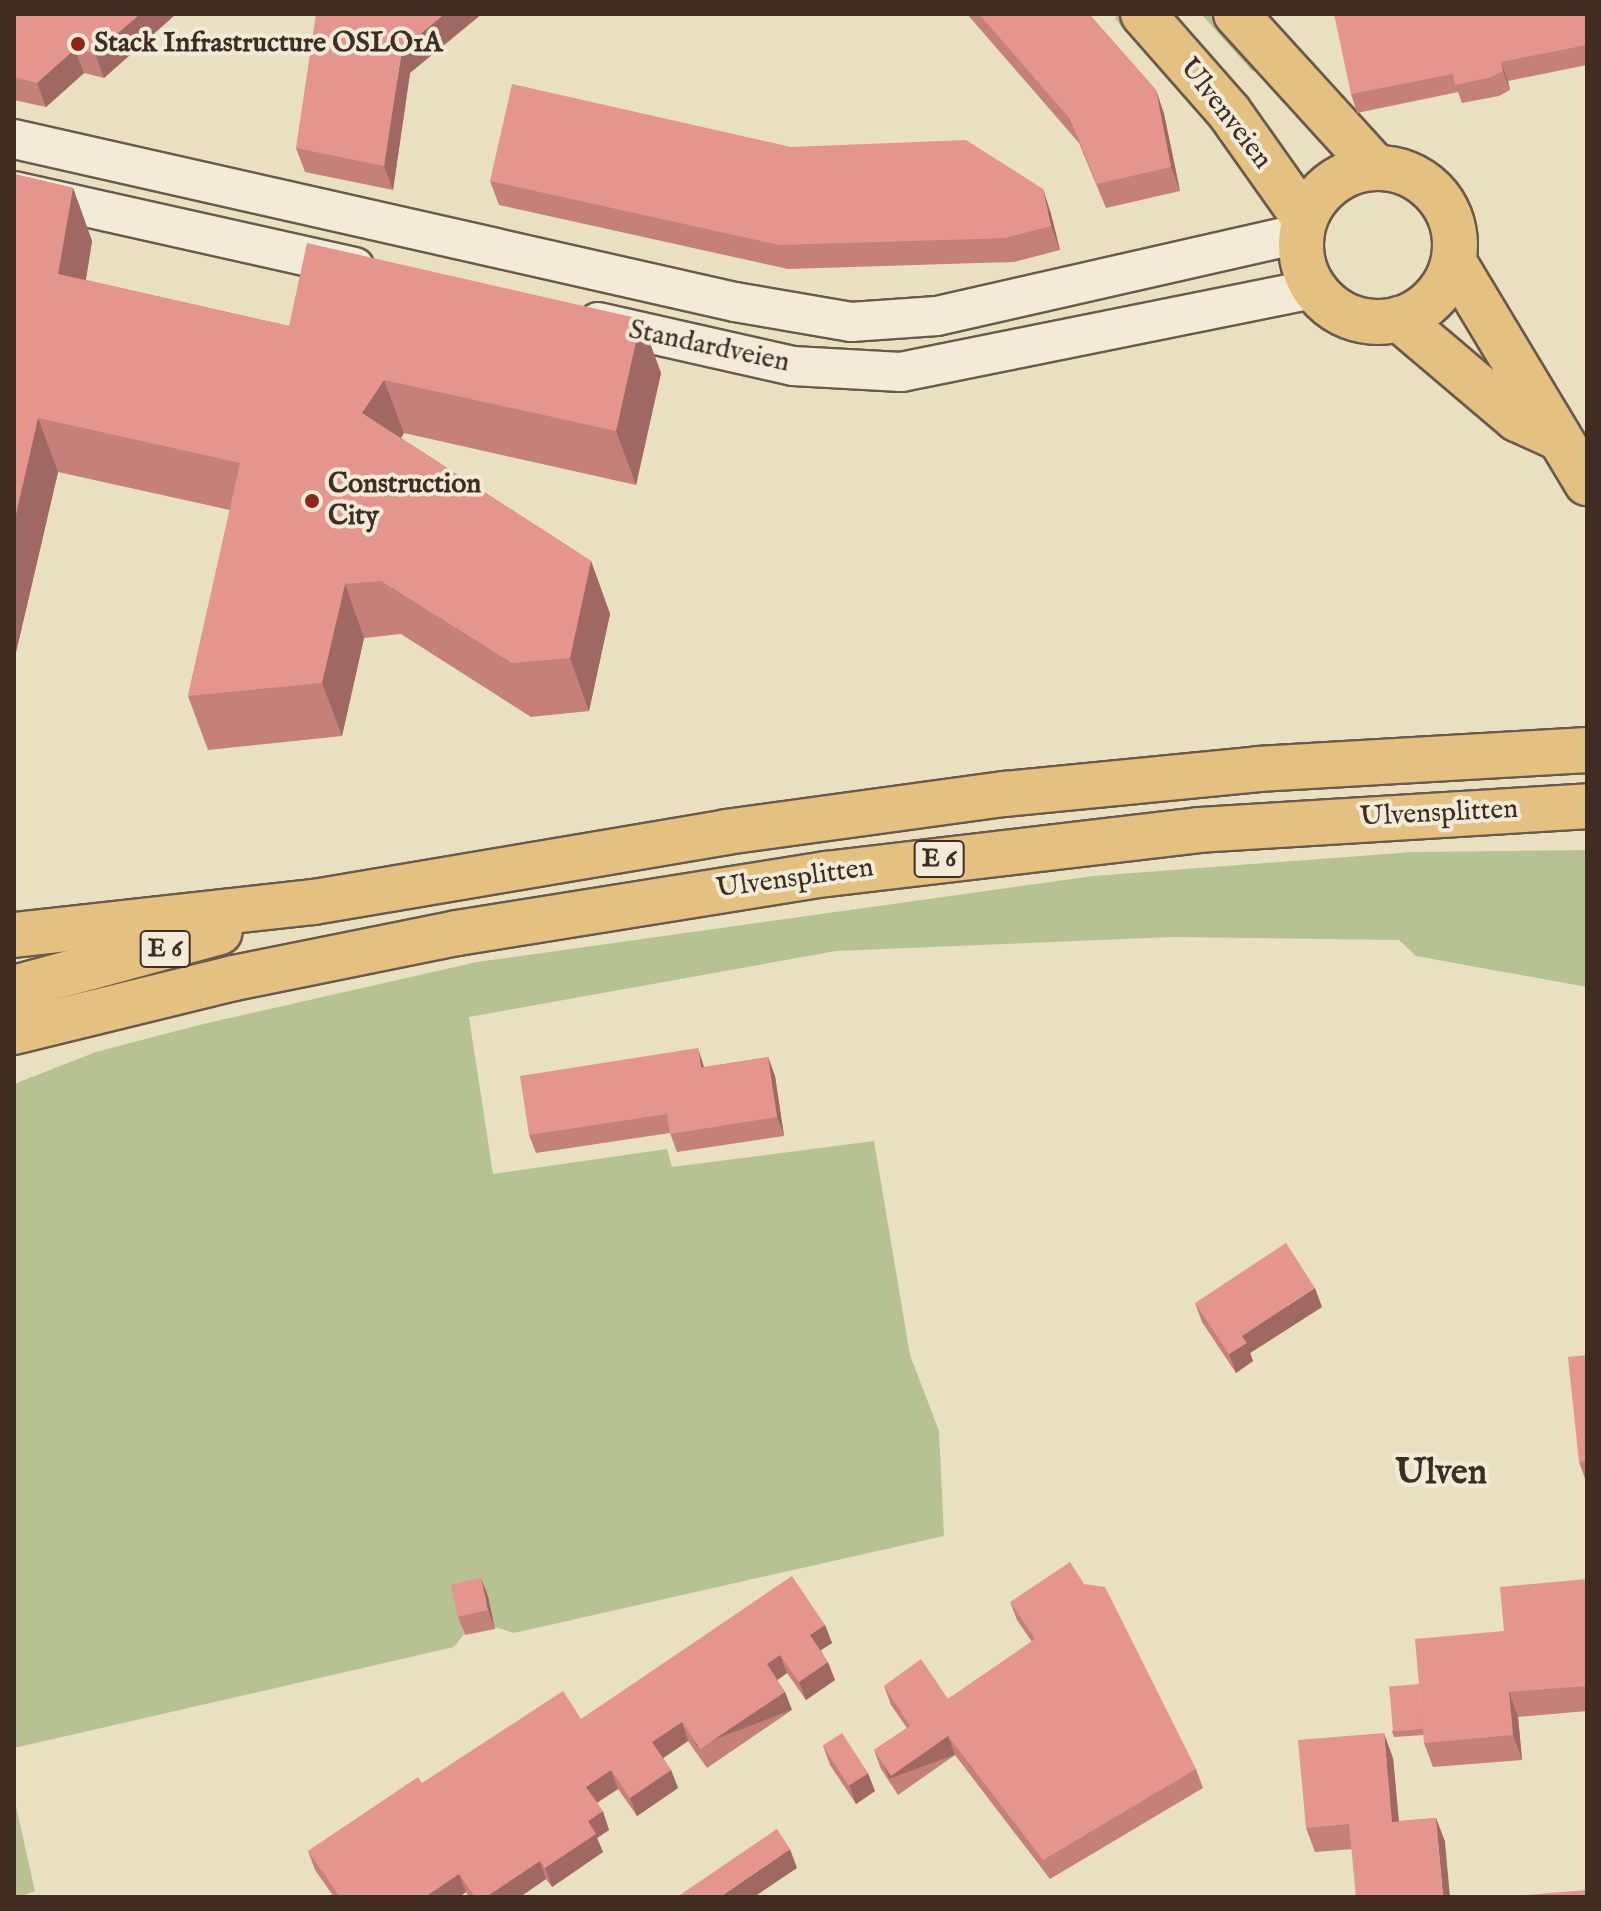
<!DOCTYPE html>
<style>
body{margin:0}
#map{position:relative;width:1601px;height:1911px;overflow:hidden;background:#e9e0c2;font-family:"IM FELL English",serif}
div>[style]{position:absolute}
.green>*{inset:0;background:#b7c293}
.roads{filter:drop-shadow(2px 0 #6b594b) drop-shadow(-2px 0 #6b594b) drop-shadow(0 2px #6b594b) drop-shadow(0 -2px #6b594b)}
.minor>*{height:38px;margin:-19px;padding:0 19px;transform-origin:19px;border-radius:19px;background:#f1ebd7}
.major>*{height:44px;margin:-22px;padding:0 22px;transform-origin:22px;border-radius:22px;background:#e4c081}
.major>.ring{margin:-22px;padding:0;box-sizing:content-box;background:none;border:44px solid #e4c081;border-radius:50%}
.highway>*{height:44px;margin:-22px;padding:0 22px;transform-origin:22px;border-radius:22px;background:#e4c081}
.wall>*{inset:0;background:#c48079}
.shaded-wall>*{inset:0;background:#a06863;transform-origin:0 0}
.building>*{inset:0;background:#e4958d;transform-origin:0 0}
.dots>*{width:22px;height:22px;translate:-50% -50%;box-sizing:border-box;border:4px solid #f1ebd7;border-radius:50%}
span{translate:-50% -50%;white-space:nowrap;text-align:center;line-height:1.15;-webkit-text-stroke:8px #f1ebd7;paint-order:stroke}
.shield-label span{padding:2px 6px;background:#f1ebd7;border:2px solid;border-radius:6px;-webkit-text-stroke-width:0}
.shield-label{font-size:26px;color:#412c23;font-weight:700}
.poi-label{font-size:28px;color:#412c23;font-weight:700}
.left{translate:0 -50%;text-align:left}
.street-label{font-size:28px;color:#412c23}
.district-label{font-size:36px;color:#412c23;font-weight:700}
.frame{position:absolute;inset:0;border:16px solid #412c23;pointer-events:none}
</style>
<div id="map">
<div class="green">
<i style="clip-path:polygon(1117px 14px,1168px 58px,1212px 108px,1201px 117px,1115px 19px)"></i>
<i style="clip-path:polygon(1201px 14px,1218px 14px,1262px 64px,1253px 72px)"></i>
<i style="clip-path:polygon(1587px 850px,1587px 987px,1416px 956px,1399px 940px,1173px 937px,836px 951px,469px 1017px,493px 1174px,667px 1149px,672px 1167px,874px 1141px,910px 1355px,939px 1431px,944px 1536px,514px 1633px,495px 1627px,488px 1596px,458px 1603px,464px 1634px,454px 1647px,14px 1748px,14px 1084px,96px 1052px,199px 1025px,477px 962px,1093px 876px,1413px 852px)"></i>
<i style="clip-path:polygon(14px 1797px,35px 1891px,19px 1897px,14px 1897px)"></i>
</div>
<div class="roads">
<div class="minor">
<i style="left:14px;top:139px;width:739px;rotate:12.74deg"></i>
<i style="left:735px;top:302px;width:118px;rotate:9.8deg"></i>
<i style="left:851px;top:322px;width:86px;rotate:-4deg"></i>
<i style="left:937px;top:316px;width:373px;rotate:-12.8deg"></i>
<i style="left:14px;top:191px;width:349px;rotate:12.6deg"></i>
<i style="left:598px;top:322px;width:200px;rotate:12.7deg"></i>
<i style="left:793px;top:366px;width:108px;rotate:3.2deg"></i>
<i style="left:901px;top:372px;width:421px;rotate:-11.4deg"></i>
</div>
<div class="major">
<i style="left:1143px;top:14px;width:130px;rotate:48.7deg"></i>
<i style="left:1229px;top:112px;width:130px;rotate:54.7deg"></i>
<i style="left:1236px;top:14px;width:207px;rotate:47.7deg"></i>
<i class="ring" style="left:1301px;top:168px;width:110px;height:110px"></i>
<i style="left:1454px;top:262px;width:258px;rotate:59deg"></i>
<i style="left:1399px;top:319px;width:155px;rotate:40.3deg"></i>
<i style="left:1517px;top:419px;width:41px;rotate:24.7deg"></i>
</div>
<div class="highway">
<i style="left:14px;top:935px;width:302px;rotate:-6.3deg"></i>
<i style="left:314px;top:902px;width:418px;rotate:-9.6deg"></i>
<i style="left:726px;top:832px;width:282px;rotate:-7.8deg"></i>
<i style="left:1005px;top:794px;width:254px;rotate:-5.6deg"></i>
<i style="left:1258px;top:769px;width:330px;rotate:-3.3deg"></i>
<i style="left:14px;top:988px;width:213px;rotate:-15.2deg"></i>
<i style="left:14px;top:1032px;width:227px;rotate:-13.8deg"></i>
<i style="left:234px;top:978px;width:227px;rotate:-11.4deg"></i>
<i style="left:457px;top:933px;width:374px;rotate:-9.1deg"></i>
<i style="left:826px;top:874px;width:375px;rotate:-6.7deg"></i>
<i style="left:1198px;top:830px;width:390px;rotate:-3.5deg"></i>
</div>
</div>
<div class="wall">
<i style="clip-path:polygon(14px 14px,176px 14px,104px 78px,84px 73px,46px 107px,14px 100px)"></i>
<i style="clip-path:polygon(967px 14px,1089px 14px,1156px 90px,1164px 114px,1180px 191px,1106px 208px,1079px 143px)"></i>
<i style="clip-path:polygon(1587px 14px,1587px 65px,1508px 81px,1510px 90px,1499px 96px,1462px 103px,1458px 92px,1357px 113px,1351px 94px)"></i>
<i style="clip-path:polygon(410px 73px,393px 190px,305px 172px,296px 148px)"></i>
<i style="clip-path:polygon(791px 147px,1043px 189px,1051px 214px,1060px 250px,1014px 262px,788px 269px,499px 205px,490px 181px)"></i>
<i style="clip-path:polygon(14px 174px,73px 188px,92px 241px,86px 280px,289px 326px,641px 319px,661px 373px,636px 485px,404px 433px,401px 438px,591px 561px,610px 614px,589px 711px,531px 717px,401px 634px,364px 638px,342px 736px,208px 750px,188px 696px,230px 510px,58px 472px,14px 661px)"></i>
<i style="clip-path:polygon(768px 1057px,775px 1076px,784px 1136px,677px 1152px,670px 1133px,536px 1153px,529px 1135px,704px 1067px)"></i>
<i style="clip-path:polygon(1195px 1303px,1322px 1307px,1250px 1353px,1253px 1361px,1236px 1373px,1202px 1322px)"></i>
<i style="clip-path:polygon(1587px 1355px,1587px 1484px,1579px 1462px)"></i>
<i style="clip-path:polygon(1587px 1579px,1587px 1711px,1518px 1717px,1522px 1760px,1433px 1767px,1424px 1743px,1424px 1735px,1394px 1737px,1392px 1731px,1504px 1631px)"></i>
<i style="clip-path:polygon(488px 1596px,495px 1629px,465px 1635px,458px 1616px)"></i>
<i style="clip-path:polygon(1010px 1602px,1196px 1769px,1203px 1788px,1050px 1879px,955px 1755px,898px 1795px,881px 1769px,874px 1750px,907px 1728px,891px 1705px,884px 1686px,948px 1699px,1032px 1642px,1017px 1620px)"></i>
<i style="clip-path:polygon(825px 1625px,832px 1643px,821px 1650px,835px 1680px,806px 1700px,787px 1673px,777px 1680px,785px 1692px,792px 1710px,707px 1768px,688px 1741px,663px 1758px,671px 1770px,678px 1788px,637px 1816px,618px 1789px,597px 1803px,609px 1830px,597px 1838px,603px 1852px,552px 1887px,546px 1879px,520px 1897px,469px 1897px,466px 1892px,459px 1897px,334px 1897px,315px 1870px,308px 1851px,422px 1783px)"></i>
<i style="clip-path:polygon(823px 1746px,875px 1791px,856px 1804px,830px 1765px)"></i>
<i style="clip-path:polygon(1393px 1758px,1399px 1821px,1436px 1818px,1445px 1842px,1315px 1852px,1306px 1828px)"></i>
</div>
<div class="shaded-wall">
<i style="clip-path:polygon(140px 14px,176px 14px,104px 78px,95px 53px)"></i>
<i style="clip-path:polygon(444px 14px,482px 14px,410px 73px,393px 190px,384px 166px,402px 49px)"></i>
<i style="clip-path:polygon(75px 49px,84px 73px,46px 107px,37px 83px)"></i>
<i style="clip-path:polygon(1501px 62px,1508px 81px,1510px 90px,1503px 71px)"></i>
<i style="clip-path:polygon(1156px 90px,1164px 114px,1180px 191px,1171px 167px)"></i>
<i style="clip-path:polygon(73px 188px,92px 241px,78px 328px,58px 274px)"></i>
<i style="clip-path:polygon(1043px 189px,1051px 214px,1060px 250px,1051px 226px)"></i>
<i style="clip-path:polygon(641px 319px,661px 373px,636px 485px,616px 431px)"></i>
<i style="clip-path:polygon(384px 380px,404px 433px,382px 467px,362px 413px)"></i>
<i style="clip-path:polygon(38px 418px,58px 472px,14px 661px,14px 523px)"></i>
<i style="clip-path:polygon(591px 561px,610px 614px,589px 711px,570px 658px)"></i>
<i style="clip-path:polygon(345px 584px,364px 638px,342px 736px,322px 683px)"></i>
<i style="clip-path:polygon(698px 1048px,704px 1067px,701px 1068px)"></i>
<i style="clip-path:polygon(768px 1057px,775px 1076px,784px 1136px,777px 1117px)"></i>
<i style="clip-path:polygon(1315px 1288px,1322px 1307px,1250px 1353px,1253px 1361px,1236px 1373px,1229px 1354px,1242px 1336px)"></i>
<i style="clip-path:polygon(481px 1578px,488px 1596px,495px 1629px,488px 1610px)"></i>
<i style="clip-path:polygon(825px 1625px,832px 1643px,816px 1653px,810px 1635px)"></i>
<i style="clip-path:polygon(780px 1655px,787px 1673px,773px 1683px,767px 1664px)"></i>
<i style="clip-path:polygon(828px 1662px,835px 1680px,806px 1700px,799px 1682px)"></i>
<i style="left:785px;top:1692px;width:19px;height:102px;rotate:69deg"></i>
<i style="clip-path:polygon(1509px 1692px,1518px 1717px,1522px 1760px,1513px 1735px)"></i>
<i style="clip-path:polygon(682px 1722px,688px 1741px,659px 1761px,652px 1742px)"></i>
<i style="clip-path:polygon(1384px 1733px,1393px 1758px,1401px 1846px,1392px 1822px)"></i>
<i style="left:948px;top:1736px;width:20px;height:70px;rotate:70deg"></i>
<i style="clip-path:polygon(611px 1770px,618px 1789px,593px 1805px,586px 1787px)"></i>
<i style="clip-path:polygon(671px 1770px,678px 1788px,637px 1816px,630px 1798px)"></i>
<i style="clip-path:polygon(868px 1773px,875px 1791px,856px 1804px,849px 1785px)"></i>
<i style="clip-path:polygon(603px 1811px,609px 1830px,597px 1838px,603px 1852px,552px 1887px,545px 1868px,588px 1821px)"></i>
<i style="clip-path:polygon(1436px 1818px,1445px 1842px,1450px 1897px,1443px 1897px)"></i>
<i style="clip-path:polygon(790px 1849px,797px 1868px,754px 1897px,720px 1897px)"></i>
<i style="clip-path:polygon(540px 1861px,546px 1879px,520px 1897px,486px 1897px)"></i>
<i style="clip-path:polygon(459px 1874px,466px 1892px,459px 1897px,425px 1897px)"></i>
</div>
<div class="building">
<i style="clip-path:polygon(14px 14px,140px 14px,95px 53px,75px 49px,37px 83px,14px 77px)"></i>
<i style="clip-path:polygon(316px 14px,444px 14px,402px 49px,384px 166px,296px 148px)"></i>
<i style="clip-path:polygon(979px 14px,1089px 14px,1156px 90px,1171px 167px,1097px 184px,1070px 119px)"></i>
<i style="clip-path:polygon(1334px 14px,1587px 14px,1587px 45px,1501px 62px,1503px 71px,1492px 77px,1455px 85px,1453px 74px,1351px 94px)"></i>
<i style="clip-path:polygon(512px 84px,791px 147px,966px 140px,1043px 189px,1051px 226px,1005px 238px,779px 245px,490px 181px)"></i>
<i style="clip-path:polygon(14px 174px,73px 188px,58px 274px,289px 326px,307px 243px,641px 319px,616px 431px,384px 380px,362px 413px,591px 561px,570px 658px,512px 663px,381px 581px,345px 584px,322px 683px,188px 696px,240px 463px,38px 418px,14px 523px)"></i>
<i style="clip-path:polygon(698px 1048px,701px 1068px,768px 1057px,777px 1117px,670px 1134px,667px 1114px,529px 1135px,520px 1076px)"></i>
<i style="clip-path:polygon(1286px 1243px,1315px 1288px,1242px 1336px,1247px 1343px,1229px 1354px,1195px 1303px)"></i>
<i style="clip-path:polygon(1587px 1355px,1587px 1461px,1579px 1462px,1568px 1357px)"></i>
<i style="clip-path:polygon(1070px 1562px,1084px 1584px,1105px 1587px,1196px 1769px,1043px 1860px,948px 1736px,891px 1776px,874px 1750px,910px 1726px,884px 1686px,921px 1659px,948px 1699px,1035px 1639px,1010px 1602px)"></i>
<i style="clip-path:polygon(792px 1576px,825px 1625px,810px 1635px,828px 1662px,799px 1682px,780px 1655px,767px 1664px,785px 1692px,700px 1749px,682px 1722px,652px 1742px,671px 1770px,630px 1798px,611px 1770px,586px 1787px,603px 1811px,588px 1821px,596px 1834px,545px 1868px,540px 1861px,486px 1897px,475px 1897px,459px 1874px,425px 1897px,340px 1897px,308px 1851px,418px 1777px,422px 1783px,563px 1691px,581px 1719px)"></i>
<i style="left:481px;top:1578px;width:33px;height:31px;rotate:78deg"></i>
<i style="clip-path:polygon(1587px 1579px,1587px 1686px,1509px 1692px,1513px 1735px,1424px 1743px,1415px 1639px,1504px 1631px,1500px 1587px)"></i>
<i style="left:1419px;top:1684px;width:45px;height:30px;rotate:85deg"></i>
<i style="left:842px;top:1733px;width:48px;height:23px;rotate:57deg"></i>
<i style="clip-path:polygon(1384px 1733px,1392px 1822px,1436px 1818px,1443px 1897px,1356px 1897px,1349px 1824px,1306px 1828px,1298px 1740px)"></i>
<i style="clip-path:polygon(777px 1829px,790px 1849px,720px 1897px,677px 1897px)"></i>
<i style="clip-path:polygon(1587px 1890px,1587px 1897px,1527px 1897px,1526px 1895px)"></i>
</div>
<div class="dots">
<i style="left:78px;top:44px;background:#8f2418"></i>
<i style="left:312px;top:501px;background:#8f2418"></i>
</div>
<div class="shield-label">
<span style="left:939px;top:859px">E 6</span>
<span style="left:165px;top:949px">E 6</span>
</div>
<div class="poi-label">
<span class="left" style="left:94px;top:44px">Stack Infrastructure OSLO1A</span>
<span class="left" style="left:328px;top:501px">Construction<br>City</span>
</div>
<div class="street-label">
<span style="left:1225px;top:114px;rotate:52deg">Ulvenveien</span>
<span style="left:709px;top:347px;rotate:12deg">Standardveien</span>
<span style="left:1439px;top:814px;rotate:-3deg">Ulvensplitten</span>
<span style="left:795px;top:879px;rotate:-8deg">Ulvensplitten</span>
</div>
<div class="district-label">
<span style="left:1441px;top:1474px">Ulven</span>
</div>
<div class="frame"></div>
</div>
